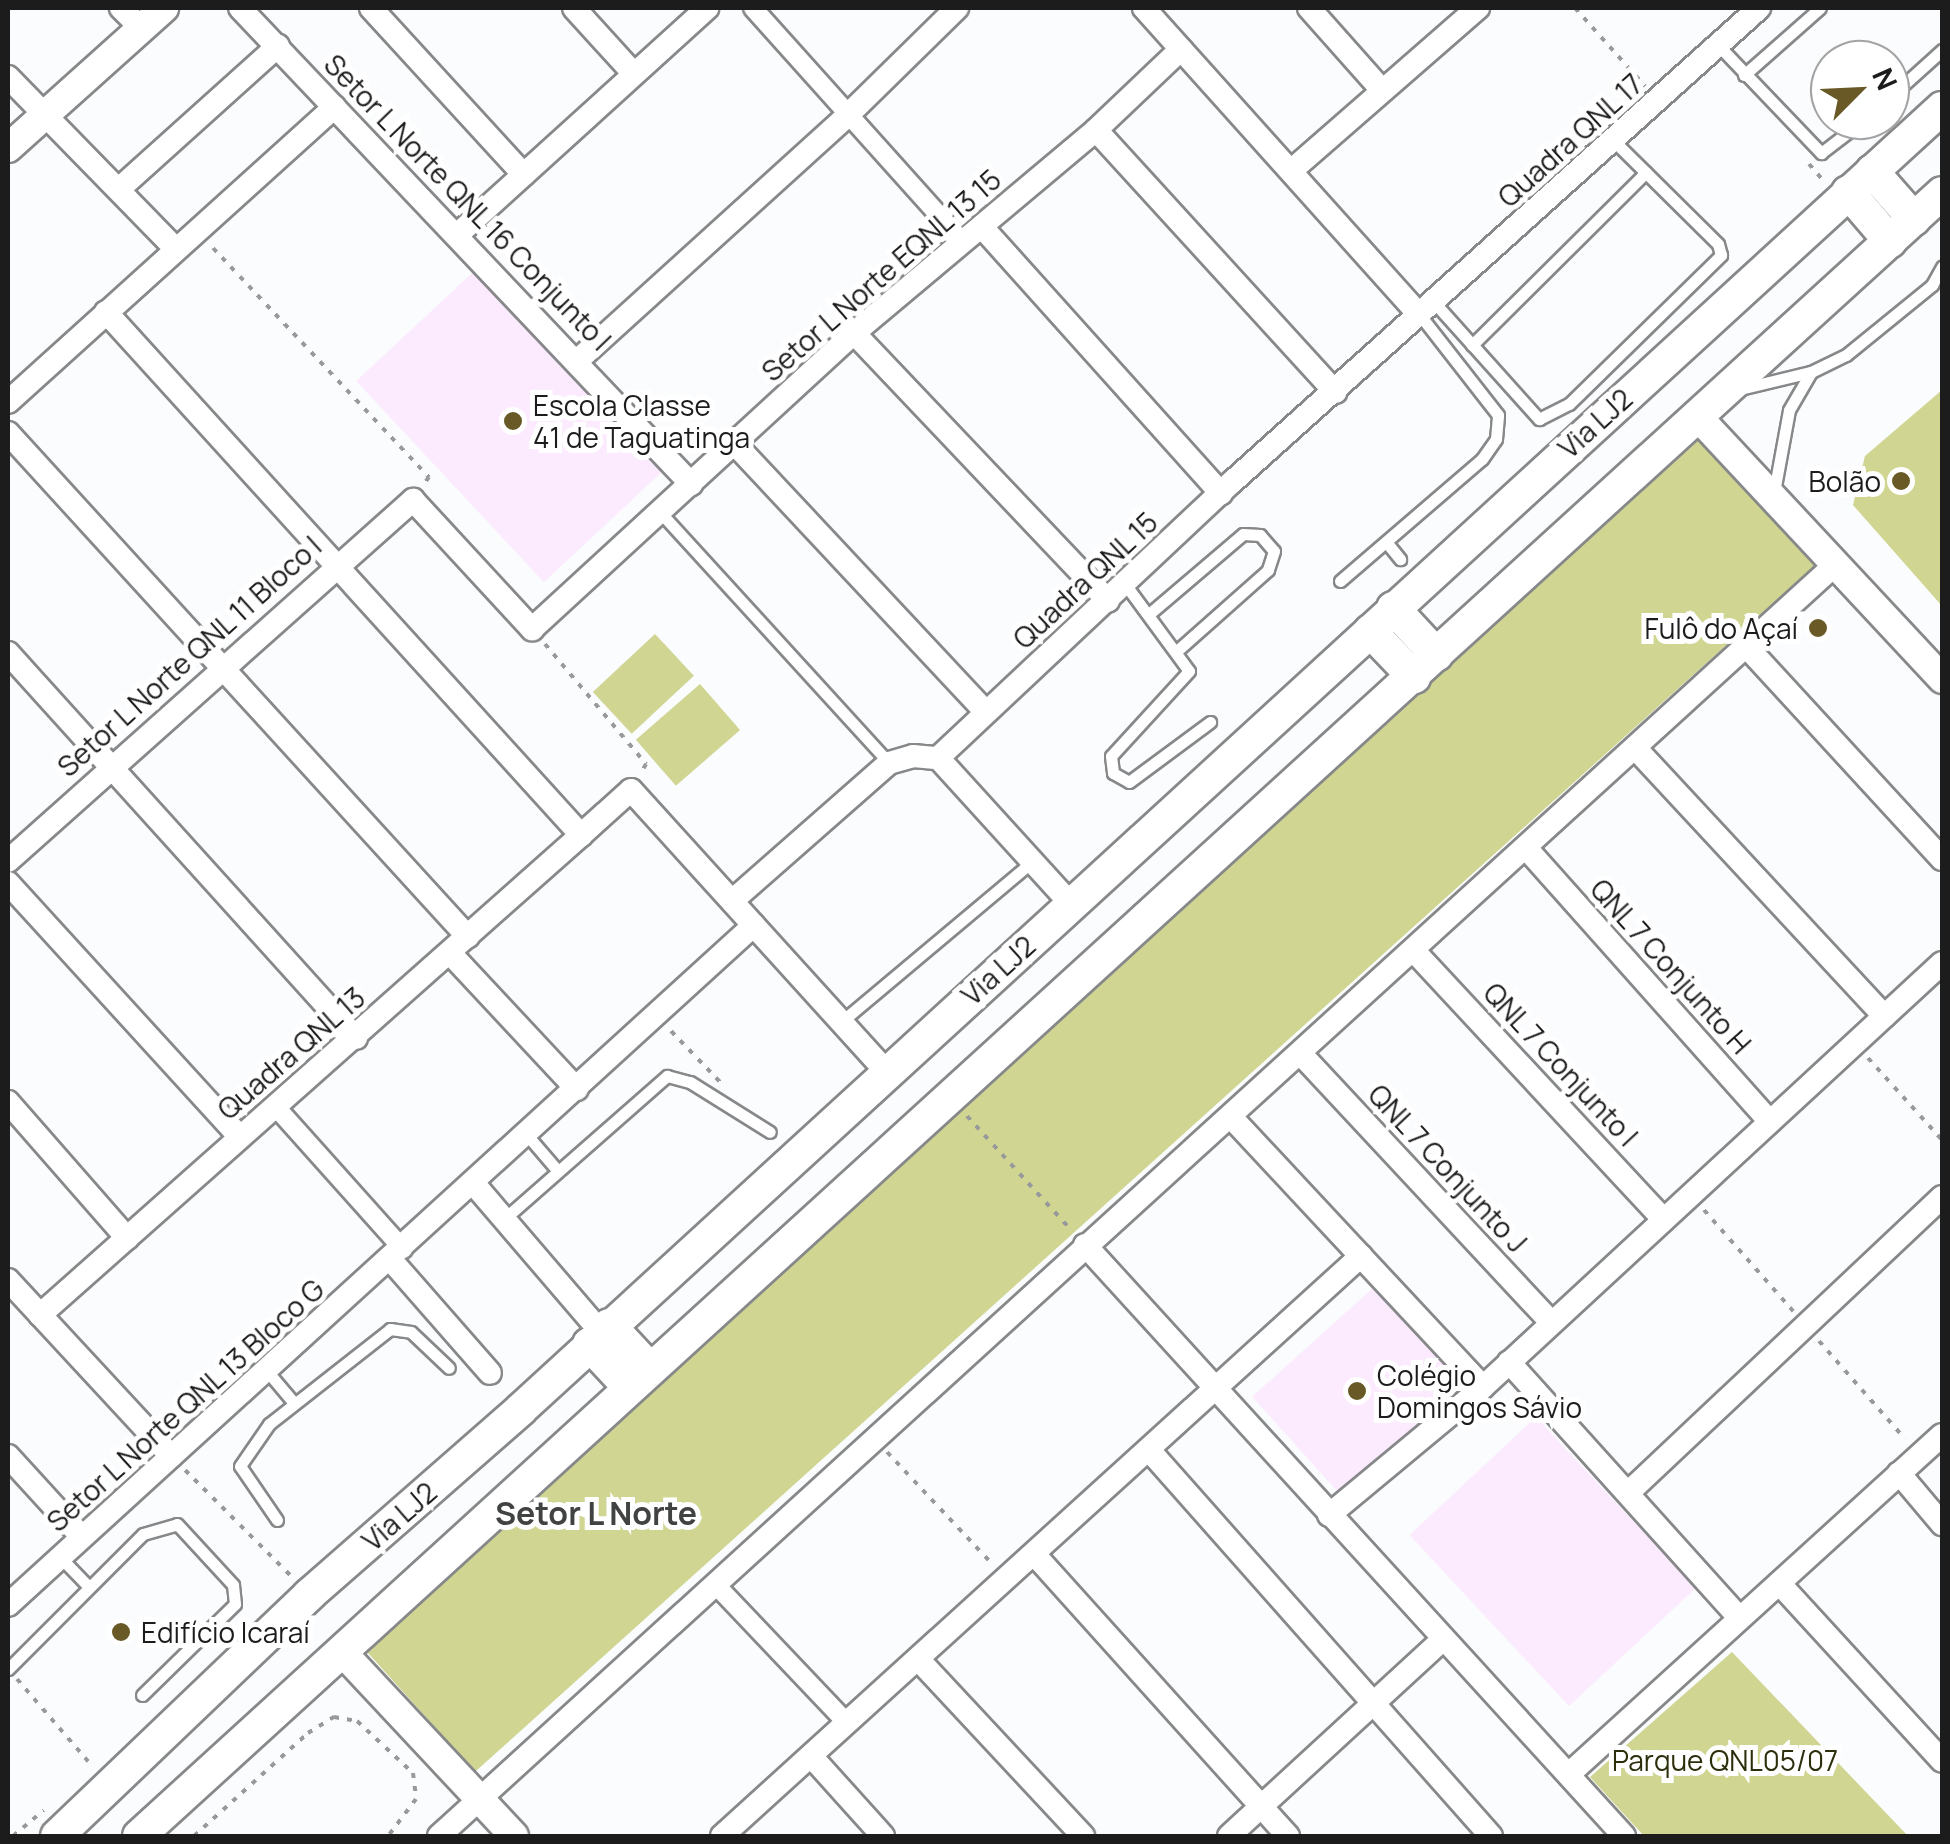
<!DOCTYPE html>
<meta charset="utf-8">
<style>
body{margin:0}
#map{position:relative;width:1950px;height:1844px;overflow:hidden;background:#fafcfd;font-family:Manrope,sans-serif}
div>[style]{position:absolute}
.education>*{inset:0;background:#fcebfe;transform-origin:0 0}
.green>*{inset:0;background:#d0d592;transform-origin:0 0}
.path>*{height:4px;margin-top:-2px;transform-origin:0;background:repeating-linear-gradient(90deg,#98999a 0 5px,transparent 0 13px)}
.roads{filter:drop-shadow(2px 0 #878889) drop-shadow(-2px 0 #878889) drop-shadow(0 2px #878889) drop-shadow(0 -2px #878889)}
.service>*{height:11px;margin:-5.5px;padding:0 5.5px;transform-origin:5.5px;border-radius:5.5px;background:#fff}
.pedestrian>*{height:18px;margin:-9px;padding:0 9px;transform-origin:9px;border-radius:9px;background:#fff}
.minor>*{height:22px;margin:-11px;padding:0 11px;transform-origin:11px;border-radius:11px;background:#fff}
.tertiary>*{height:28px;margin:-14px;padding:0 14px;transform-origin:14px;border-radius:14px;background:#fff}
.secondary>*{height:32px;margin:-16px;padding:0 16px;transform-origin:16px;border-radius:16px;background:#fff}
.dots>*{width:28px;height:28px;translate:-50% -50%;box-sizing:border-box;border:5px solid #fff;border-radius:50%}
span{translate:-50% -50%;white-space:nowrap;text-align:center;line-height:1.15;-webkit-text-stroke:10px #fff;paint-order:stroke}
.street-label{font-size:28px;color:#1c1c1d}
.poi-label{font-size:28px;color:#1c1c1d}
.left{translate:0 -50%;text-align:left}
.right{translate:-100% -50%;text-align:right}
.park-label{font-size:28px;color:#2d2e0c}
.quarter-label{font-size:32px;color:#414242;font-weight:700}
.frame{position:absolute;inset:0;border:10px solid #1c1c1d;pointer-events:none}
.north{position:absolute;left:1810px;top:40px;width:100px;height:100px;box-sizing:border-box;background:#fff;border:2px solid #a4a4a5;border-radius:50%;rotate:66deg;font-size:28px;font-weight:700;line-height:40px;text-align:center;color:#1c1c1d}
.north::after{content:'';display:block;margin:auto;width:35px;height:45px;background:#685926;clip-path:polygon(50% 0,100% 100%,50% 72%,0 100%)}
</style>
<div id="map">
<div class="education">
<i style="left:485px;top:261px;width:275px;height:176px;rotate:47deg"></i>
<i style="left:1374px;top:1287px;width:132px;height:164px;rotate:48deg"></i>
<i style="left:1536px;top:1417px;width:234px;height:173px;rotate:47deg"></i>
</div>
<div class="green">
<i style="clip-path:polygon(1942px 390px,1942px 606px,1853px 505px,1865px 456px)"></i>
<i style="left:1702px;top:437px;width:171px;height:1805px;rotate:48deg"></i>
<i style="left:655px;top:634px;width:57px;height:85px;rotate:47deg"></i>
<i style="left:700px;top:684px;width:61px;height:85px;rotate:49deg"></i>
<i style="clip-path:polygon(1732px 1652px,1908px 1836px,1644px 1836px,1590px 1777px)"></i>
</div>
<div class="path">
<i style="left:1575px;top:8px;width:105px;rotate:48.1deg"></i>
<i style="left:1809px;top:164px;width:21px;rotate:49deg"></i>
<i style="left:213px;top:248px;width:315px;rotate:46.7deg"></i>
<i style="left:429px;top:477px;width:10px;rotate:127deg"></i>
<i style="left:545px;top:644px;width:157px;rotate:49.9deg"></i>
<i style="left:646px;top:764px;width:8px;rotate:120deg"></i>
<i style="left:671px;top:1031px;width:71px;rotate:46.1deg"></i>
<i style="left:1868px;top:1058px;width:110px;rotate:47.9deg"></i>
<i style="left:967px;top:1116px;width:156px;rotate:47.6deg"></i>
<i style="left:1704px;top:1210px;width:135px;rotate:48.6deg"></i>
<i style="left:1819px;top:1341px;width:130px;rotate:48.7deg"></i>
<i style="left:887px;top:1452px;width:156px;rotate:46.8deg"></i>
<i style="left:185px;top:1470px;width:151px;rotate:45deg"></i>
<i style="left:17px;top:1679px;width:115px;rotate:49.2deg"></i>
<i style="left:13px;top:1836px;width:40px;rotate:-40deg"></i>
<i style="left:194px;top:1836px;width:154px;rotate:-42.1deg"></i>
<i style="left:308px;top:1733px;width:31px;rotate:-32deg"></i>
<i style="left:334px;top:1717px;width:23px;rotate:10deg"></i>
<i style="left:357px;top:1721px;width:76px;rotate:42.9deg"></i>
<i style="left:413px;top:1773px;width:26px;rotate:83deg"></i>
<i style="left:416px;top:1799px;width:46px;rotate:127.1deg"></i>
</div>
<div class="roads">
<div class="service">
<i style="left:1717px;top:44px;width:151px;rotate:46.3deg"></i>
<i style="left:1821px;top:153px;width:54px;rotate:-37.5deg"></i>
<i style="left:1744px;top:75px;width:101px;rotate:-41.4deg"></i>
<i style="left:1890px;top:97px;width:70px;rotate:-42.1deg"></i>
<i style="left:1433px;top:301px;width:159px;rotate:48.1deg"></i>
<i style="left:1539px;top:419px;width:34px;rotate:-27deg"></i>
<i style="left:1569px;top:404px;width:213px;rotate:-44.4deg"></i>
<i style="left:1721px;top:255px;width:11px;rotate:-105deg"></i>
<i style="left:1718px;top:244px;width:145px;rotate:-135.3deg"></i>
<i style="left:1472px;top:345px;width:245px;rotate:-44.8deg"></i>
<i style="left:1740px;top:389px;width:73px;rotate:-13.5deg"></i>
<i style="left:1811px;top:372px;width:39px;rotate:-26deg"></i>
<i style="left:1846px;top:355px;width:111px;rotate:-39.1deg"></i>
<i style="left:1932px;top:285px;width:21px;rotate:-61deg"></i>
<i style="left:1774px;top:492px;width:83px;rotate:-79.6deg"></i>
<i style="left:1789px;top:410px;width:44px;rotate:-59.9deg"></i>
<i style="left:660px;top:512px;width:340px;rotate:47.6deg"></i>
<i style="left:1387px;top:543px;width:21px;rotate:51deg"></i>
<i style="left:1340px;top:581px;width:187px;rotate:-40.7deg"></i>
<i style="left:1482px;top:459px;width:24px;rotate:-55deg"></i>
<i style="left:1496px;top:439px;width:24px;rotate:-85deg"></i>
<i style="left:1498px;top:415px;width:128px;rotate:-128deg"></i>
<i style="left:1125px;top:584px;width:108px;rotate:53.7deg"></i>
<i style="left:1189px;top:671px;width:115px;rotate:132.5deg"></i>
<i style="left:1111px;top:756px;width:17px;rotate:83deg"></i>
<i style="left:1113px;top:773px;width:18px;rotate:29deg"></i>
<i style="left:1129px;top:782px;width:101px;rotate:-36.5deg"></i>
<i style="left:1149px;top:614px;width:123px;rotate:-40.4deg"></i>
<i style="left:1243px;top:534px;width:17px;rotate:3deg"></i>
<i style="left:1260px;top:535px;width:21px;rotate:49deg"></i>
<i style="left:1274px;top:551px;width:20px;rotate:108deg"></i>
<i style="left:1268px;top:570px;width:120px;rotate:138.4deg"></i>
<i style="left:841px;top:1022px;width:251px;rotate:-40deg"></i>
<i style="left:527px;top:1135px;width:46px;rotate:49.4deg"></i>
<i style="left:504px;top:1219px;width:217px;rotate:-41.3deg"></i>
<i style="left:667px;top:1076px;width:24px;rotate:15deg"></i>
<i style="left:690px;top:1082px;width:94px;rotate:32deg"></i>
<i style="left:267px;top:1371px;width:42px;rotate:49.8deg"></i>
<i style="left:277px;top:1520px;width:65px;rotate:-124.4deg"></i>
<i style="left:240px;top:1466px;width:51px;rotate:-55.4deg"></i>
<i style="left:269px;top:1424px;width:154px;rotate:-38.1deg"></i>
<i style="left:390px;top:1329px;width:21px;rotate:8deg"></i>
<i style="left:411px;top:1332px;width:52px;rotate:43.5deg"></i>
<i style="left:60px;top:1557px;width:40px;rotate:46deg"></i>
<i style="left:8px;top:1669px;width:191px;rotate:-45deg"></i>
<i style="left:143px;top:1534px;width:35px;rotate:-16deg"></i>
<i style="left:177px;top:1524px;width:83px;rotate:47.4deg"></i>
<i style="left:233px;top:1585px;width:19px;rotate:84deg"></i>
<i style="left:235px;top:1604px;width:130px;rotate:135.6deg"></i>
</div>
<div class="pedestrian">
<i style="left:753px;top:8px;width:313px;rotate:48.1deg"></i>
<i style="left:275px;top:1106px;width:192px;rotate:48.2deg"></i>
<i style="left:715px;top:1584px;width:192px;rotate:46.5deg"></i>
</div>
<div class="minor">
<i style="left:121px;top:8px;width:28px;rotate:45deg"></i>
<i style="left:240px;top:8px;width:656px;rotate:46.54deg"></i>
<i style="left:371px;top:8px;width:226px;rotate:47.5deg"></i>
<i style="left:574px;top:8px;width:89px;rotate:47.7deg"></i>
<i style="left:1144px;top:8px;width:411px;rotate:48.1deg"></i>
<i style="left:1309px;top:8px;width:108px;rotate:48.4deg"></i>
<i style="left:8px;top:77px;width:238px;rotate:45.7deg"></i>
<i style="left:1096px;top:130px;width:355px;rotate:47.6deg"></i>
<i style="left:1292px;top:170px;width:247px;rotate:-41.1deg"></i>
<i style="left:119px;top:189px;width:214px;rotate:-42deg"></i>
<i style="left:982px;top:227px;width:358px;rotate:48.1deg"></i>
<i style="left:457px;top:235px;width:338px;rotate:-42.2deg"></i>
<i style="left:106px;top:312px;width:707px;rotate:47.75deg"></i>
<i style="left:581px;top:835px;width:67px;rotate:-42deg"></i>
<i style="left:631px;top:790px;width:381px;rotate:47.8deg"></i>
<i style="left:854px;top:333px;width:369px;rotate:46.5deg"></i>
<i style="left:578px;top:360px;width:365px;rotate:-42.2deg"></i>
<i style="left:848px;top:115px;width:153px;rotate:-44.5deg"></i>
<i style="left:8px;top:402px;width:440px;rotate:-42.1deg"></i>
<i style="left:8px;top:433px;width:682px;rotate:47.61deg"></i>
<i style="left:735px;top:444px;width:367px;rotate:46.9deg"></i>
<i style="left:1747px;top:647px;width:288px;rotate:47.4deg"></i>
<i style="left:8px;top:653px;width:519px;rotate:47.89deg"></i>
<i style="left:1638px;top:751px;width:362px;rotate:47.1deg"></i>
<i style="left:1527px;top:849px;width:365px;rotate:48.3deg"></i>
<i style="left:8px;top:861px;width:543px;rotate:-41.71deg"></i>
<i style="left:413px;top:500px;width:176px;rotate:47.3deg"></i>
<i style="left:532px;top:629px;width:437px;rotate:-42.6deg"></i>
<i style="left:854px;top:333px;width:316px;rotate:-40deg"></i>
<i style="left:1096px;top:130px;width:117px;rotate:-43.6deg"></i>
<i style="left:8px;top:883px;width:344px;rotate:47.6deg"></i>
<i style="left:732px;top:901px;width:209px;rotate:-41.3deg"></i>
<i style="left:889px;top:763px;width:25px;rotate:-16deg"></i>
<i style="left:913px;top:756px;width:25px;rotate:5deg"></i>
<i style="left:1071px;top:904px;width:197px;rotate:-132.3deg"></i>
<i style="left:938px;top:758px;width:403px;rotate:-43.2deg"></i>
<i style="left:1232px;top:482px;width:709px;rotate:-41.97deg"></i>
<i style="left:1414px;top:951px;width:366px;rotate:47.1deg"></i>
<i style="left:450px;top:953px;width:186px;rotate:47deg"></i>
<i style="left:1300px;top:1053px;width:369px;rotate:47deg"></i>
<i style="left:8px;top:1102px;width:181px;rotate:48.8deg"></i>
<i style="left:1231px;top:1117px;width:369px;rotate:47deg"></i>
<i style="left:474px;top:1184px;width:195px;rotate:49.4deg"></i>
<i style="left:1085px;top:1245px;width:800px;rotate:47.63deg"></i>
<i style="left:391px;top:1260px;width:150px;rotate:48.8deg"></i>
<i style="left:8px;top:1280px;width:240px;rotate:47.2deg"></i>
<i style="left:40px;top:1315px;width:723px;rotate:-41.58deg"></i>
<i style="left:1509px;top:1362px;width:343px;rotate:48deg"></i>
<i style="left:1149px;top:1450px;width:516px;rotate:48.46deg"></i>
<i style="left:8px;top:1456px;width:108px;rotate:47.6deg"></i>
<i style="left:1899px;top:1473px;width:67px;rotate:49.9deg"></i>
<i style="left:1629px;top:1492px;width:430px;rotate:-43.3deg"></i>
<i style="left:1329px;top:1515px;width:200px;rotate:-39.7deg"></i>
<i style="left:1483px;top:1387px;width:625px;rotate:-42.73deg"></i>
<i style="left:1034px;top:1554px;width:380px;rotate:48deg"></i>
<i style="left:1779px;top:1583px;width:241px;rotate:47.5deg"></i>
<i style="left:8px;top:1605px;width:1009px;rotate:-42.35deg"></i>
<i style="left:918px;top:1659px;width:242px;rotate:47deg"></i>
<i style="left:811px;top:1756px;width:108px;rotate:48deg"></i>
<i style="left:1569px;top:1774px;width:504px;rotate:-42.27deg"></i>
<i style="left:439px;top:1836px;width:1889px;rotate:-42.32deg"></i>
<i style="left:722px;top:1836px;width:863px;rotate:-42.23deg"></i>
<i style="left:1229px;top:1836px;width:288px;rotate:-42.6deg"></i>
</div>
<div class="tertiary">
<i style="left:8px;top:148px;width:210px;rotate:-41.9deg"></i>
<i style="left:1698px;top:417px;width:358px;rotate:47deg"></i>
<i style="left:343px;top:1653px;width:250px;rotate:46.9deg"></i>
</div>
<div class="secondary">
<i style="left:1872px;top:171px;width:64px;rotate:48.8deg"></i>
<i style="left:1848px;top:192px;width:65px;rotate:49.4deg"></i>
<i style="left:1393px;top:608px;width:64px;rotate:46.9deg"></i>
<i style="left:1370px;top:631px;width:64px;rotate:46.3deg"></i>
<i style="left:609px;top:1325px;width:60px;rotate:47deg"></i>
<i style="left:589px;top:1344px;width:59px;rotate:47.1deg"></i>
<i style="left:57px;top:1836px;width:349px;rotate:-43.7deg"></i>
<i style="left:309px;top:1595px;width:281px;rotate:-41.2deg"></i>
<i style="left:520px;top:1410px;width:1928px;rotate:-42.48deg"></i>
<i style="left:139px;top:1836px;width:2439px;rotate:-42.34deg"></i>
</div>
</div>
<div class="dots">
<i style="left:513px;top:421px;background:#685926"></i>
<i style="left:1901px;top:481px;background:#685926"></i>
<i style="left:1818px;top:628px;background:#685926"></i>
<i style="left:1357px;top:1391px;background:#685926"></i>
<i style="left:121px;top:1632px;background:#685926"></i>
</div>
<div class="street-label">
<span style="left:1570px;top:140px;rotate:-42deg">Quadra QNL 17</span>
<span style="left:468px;top:202px;rotate:46deg">Setor L Norte QNL 16 Conjunto I</span>
<span style="left:881px;top:275px;rotate:-41deg">Setor L Norte EQNL 13 15</span>
<span style="left:1595px;top:423px;rotate:-42deg">Via LJ2</span>
<span style="left:1085px;top:580px;rotate:-43deg">Quadra QNL 15</span>
<span style="left:189px;top:656px;rotate:-42deg">Setor L Norte QNL 11 Bloco I</span>
<span style="left:1671px;top:966px;rotate:48deg">QNL 7 Conjunto H</span>
<span style="left:998px;top:970px;rotate:-42deg">Via LJ2</span>
<span style="left:291px;top:1053px;rotate:-41deg">Quadra QNL 13</span>
<span style="left:1561px;top:1064px;rotate:47deg">QNL 7 Conjunto I</span>
<span style="left:1448px;top:1168px;rotate:47deg">QNL 7 Conjunto J</span>
<span style="left:185px;top:1405px;rotate:-42deg">Setor L Norte QNL 13 Bloco G</span>
<span style="left:399px;top:1516px;rotate:-41deg">Via LJ2</span>
</div>
<div class="poi-label">
<span class="left" style="left:533px;top:421px">Escola Classe<br>41 de Taguatinga</span>
<span class="right" style="left:1881px;top:481px">Bolão</span>
<span class="right" style="left:1798px;top:628px">Fulô do Açaí</span>
<span class="left" style="left:1377px;top:1391px">Colégio<br>Domingos Sávio</span>
<span class="left" style="left:141px;top:1632px">Edifício Icaraí</span>
</div>
<div class="park-label">
<span style="left:1725px;top:1760px">Parque QNL05/07</span>
</div>
<div class="quarter-label">
<span style="left:596px;top:1513px">Setor L Norte</span>
</div>
<div class="frame"></div>
<div class="north">N</div>
</div>
